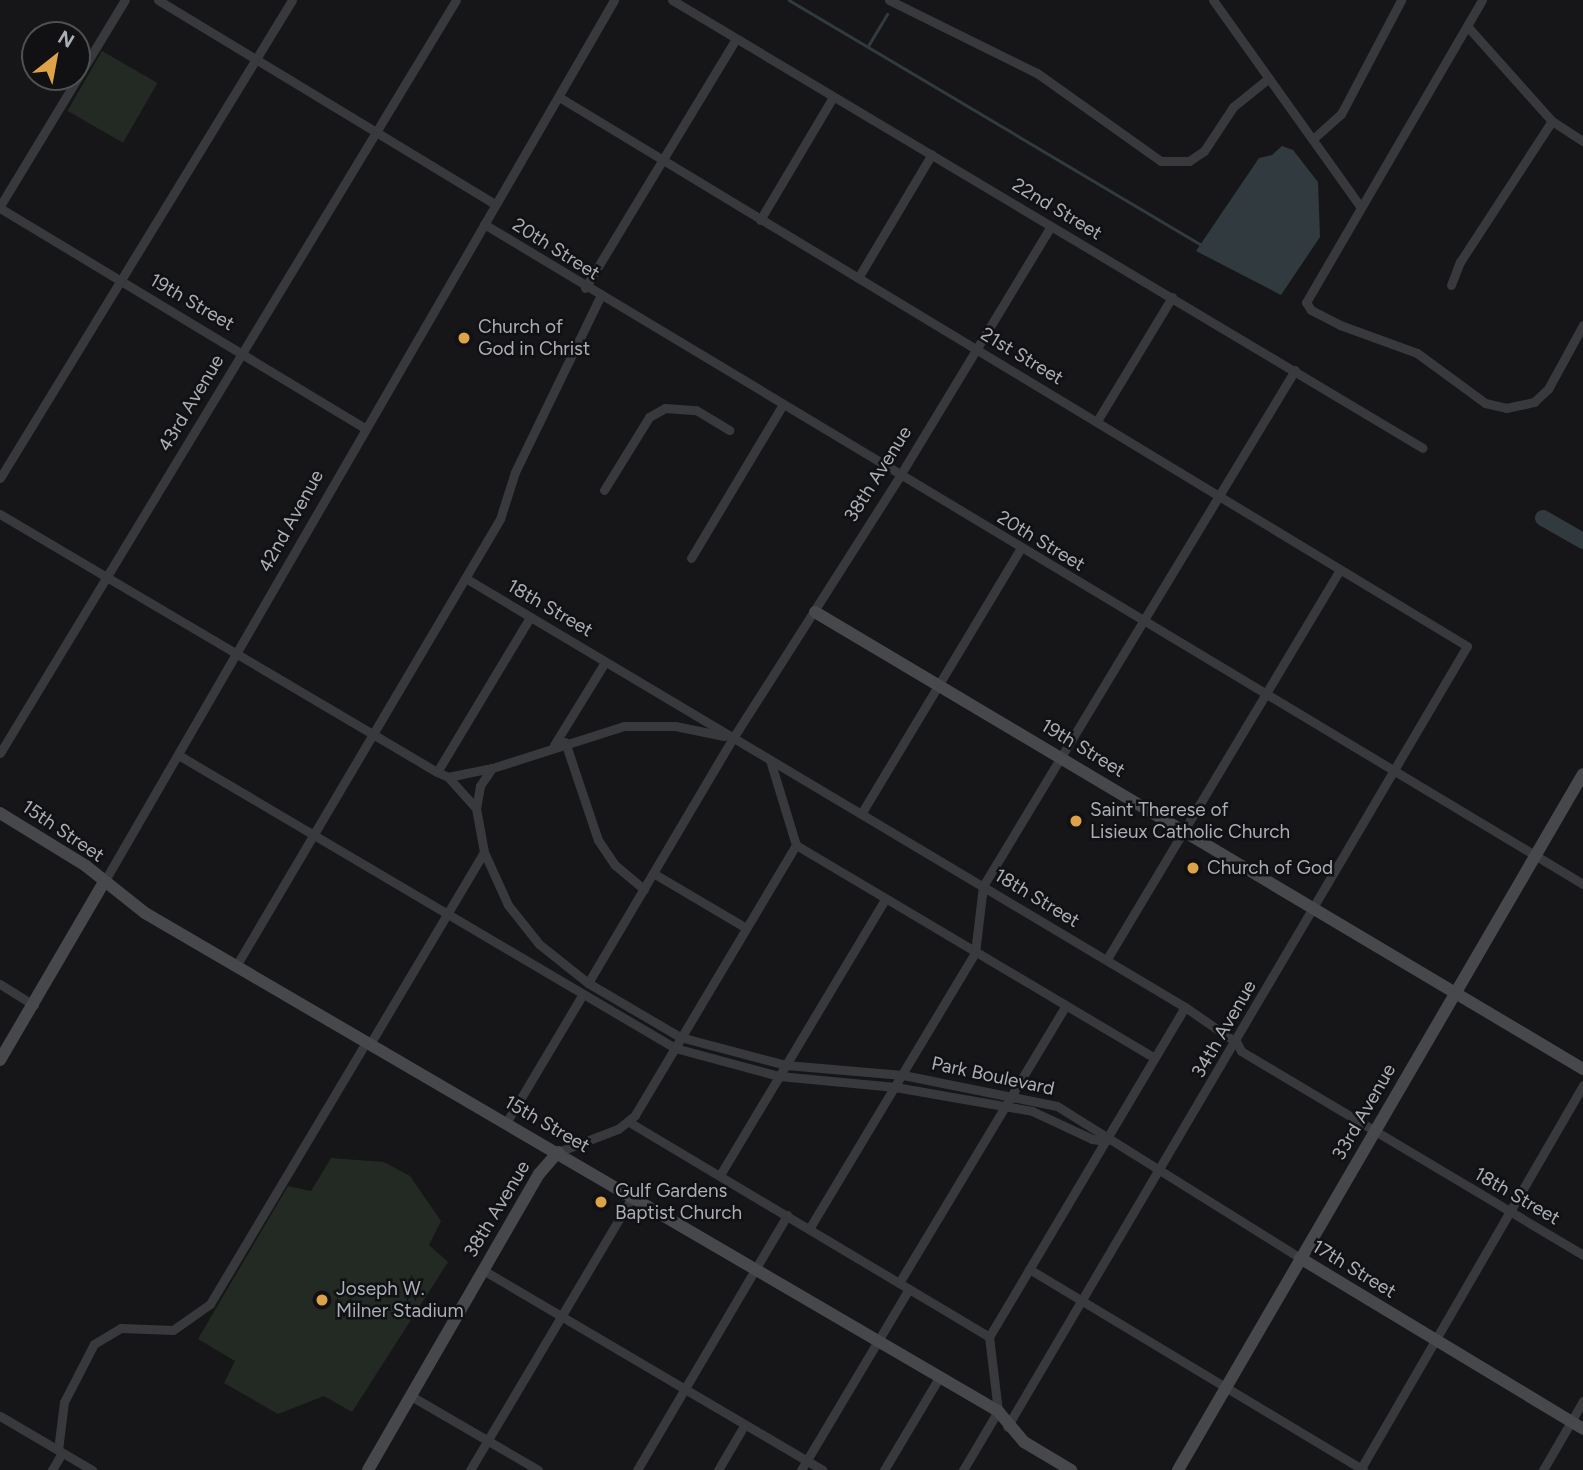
<!DOCTYPE html>
<style>
body{margin:0}
#map{position:relative;width:1583px;height:1470px;overflow:hidden;background:#161618;font-family:Figtree,sans-serif}
div>[style]{position:absolute}
.green>*{inset:0;background:#232a23;transform-origin:0 0}
.water>*{inset:0;background:#313a3f}
.stream>*{height:2.5px;margin:-1.25px;padding:0 1.25px;transform-origin:1.25px;border-radius:1.25px;background:#313a3f}
.river>*{height:16px;margin:-8px;padding:0 8px;transform-origin:8px;border-radius:8px;background:#313a3f}
.street>*{height:9px;margin:-4.5px;padding:0 4.5px;transform-origin:4.5px;border-radius:4.5px;background:#38393c}
.secondary>*{height:12px;margin:-6px;padding:0 6px;transform-origin:6px;border-radius:6px;background:#46484c}
.dots>*{width:19px;height:19px;translate:-50% -50%;box-sizing:border-box;border:4px solid #111113;border-radius:50%}
span{translate:-50% -50%;white-space:nowrap;text-align:center;line-height:1.15;-webkit-text-stroke:5px #111113;paint-order:stroke}
.street-label{font-size:19px;color:#aaaeb6}
.poi-label{font-size:19px;color:#aaaeb6}
.left{translate:0 -50%;text-align:left}
.north{position:absolute;left:21px;top:21px;width:70px;height:70px;box-sizing:border-box;background:#111113;border:2px solid #4e5054;border-radius:50%;rotate:31deg;font-size:19px;font-weight:700;line-height:28px;text-align:center;color:#aaaeb6}
.north::after{content:'';display:block;margin:auto;width:24px;height:32px;background:#dea348;clip-path:polygon(50% 0,100% 100%,50% 72%,0 100%)}
</style>
<div id="map">
<div class="green">
<i style="left:102px;top:51px;width:64px;height:69px;rotate:30deg"></i>
<i style="clip-path:polygon(331px 1158px,384px 1162px,410px 1176px,441px 1221px,429px 1245px,448px 1262px,352px 1412px,324px 1396px,278px 1414px,224px 1383px,235px 1361px,198px 1339px,288px 1186px,311px 1191px)"></i>
</div>
<div class="water">
<i style="clip-path:polygon(1282px 146px,1293px 150px,1318px 182px,1320px 237px,1281px 295px,1196px 251px,1259px 158px,1272px 155px)"></i>
</div>
<div class="stream">
<i style="left:789px;top:0;width:479px;rotate:30.7deg"></i>
<i style="left:868px;top:46px;width:37px;rotate:-59deg"></i>
</div>
<div class="river">
<i style="left:1543px;top:518px;width:46px;rotate:29.9deg"></i>
</div>
<div class="street">
<i style="left:158px;top:0;width:394px;rotate:31.2deg"></i>
<i style="left:672px;top:0;width:874px;rotate:30.82deg"></i>
<i style="left:889px;top:0;width:165px;rotate:26.3deg"></i>
<i style="left:1037px;top:73px;width:152px;rotate:35.4deg"></i>
<i style="left:1161px;top:161px;width:28px"></i>
<i style="left:1189px;top:161px;width:18px;rotate:-34deg"></i>
<i style="left:1204px;top:151px;width:53px;rotate:-56.6deg"></i>
<i style="left:1233px;top:107px;width:46px;rotate:-38.9deg"></i>
<i style="left:1213px;top:0;width:252px;rotate:54.5deg"></i>
<i style="left:1482px;top:0;width:350px;rotate:120.2deg"></i>
<i style="left:1306px;top:302px;width:9px;rotate:58deg"></i>
<i style="left:1311px;top:310px;width:33px;rotate:27deg"></i>
<i style="left:1340px;top:325px;width:82px;rotate:20deg"></i>
<i style="left:1417px;top:353px;width:84px;rotate:36.3deg"></i>
<i style="left:1485px;top:403px;width:22px;rotate:13deg"></i>
<i style="left:1506px;top:408px;width:29px;rotate:-12deg"></i>
<i style="left:1534px;top:402px;width:19px;rotate:-43deg"></i>
<i style="left:1548px;top:389px;width:73px;rotate:-61.3deg"></i>
<i style="left:1467px;top:26px;width:127px;rotate:48.2deg"></i>
<i style="left:1552px;top:121px;width:37px;rotate:33deg"></i>
<i style="left:559px;top:97px;width:1061px;rotate:31.16deg"></i>
<i style="left:1467px;top:646px;width:906px;rotate:120.5deg"></i>
<i style="left:1313px;top:139px;width:38px;rotate:-42deg"></i>
<i style="left:1341px;top:114px;width:129px;rotate:-62.2deg"></i>
<i style="left:0;top:206px;width:241px;rotate:-58.8deg"></i>
<i style="left:0;top:208px;width:426px;rotate:31.1deg"></i>
<i style="left:760px;top:220px;width:143px;rotate:-59.3deg"></i>
<i style="left:484px;top:224px;width:1282px;rotate:30.99deg"></i>
<i style="left:858px;top:278px;width:144px;rotate:-59.2deg"></i>
<i style="left:1451px;top:285px;width:25px;rotate:-69deg"></i>
<i style="left:1460px;top:262px;width:168px;rotate:-56.9deg"></i>
<i style="left:585px;top:288px;width:291px;rotate:-58.8deg"></i>
<i style="left:1097px;top:421px;width:145px;rotate:-58.8deg"></i>
<i style="left:0;top:478px;width:560px;rotate:-58.58deg"></i>
<i style="left:604px;top:490px;width:86px;rotate:-58.3deg"></i>
<i style="left:649px;top:417px;width:18px;rotate:-29deg"></i>
<i style="left:665px;top:408px;width:31px;rotate:4deg"></i>
<i style="left:696px;top:410px;width:39px;rotate:31deg"></i>
<i style="left:0;top:514px;width:507px;rotate:30.56deg"></i>
<i style="left:437px;top:772px;width:12px;rotate:24deg"></i>
<i style="left:448px;top:777px;width:45px;rotate:-11.6deg"></i>
<i style="left:691px;top:558px;width:177px;rotate:-59.1deg"></i>
<i style="left:467px;top:579px;width:836px;rotate:30.8deg"></i>
<i style="left:1185px;top:1007px;width:63px;rotate:34.7deg"></i>
<i style="left:1237px;top:1043px;width:9px;rotate:63deg"></i>
<i style="left:1241px;top:1051px;width:398px;rotate:30.8deg"></i>
<i style="left:724px;top:736px;width:50px;rotate:-168.5deg"></i>
<i style="left:675px;top:726px;width:51px;rotate:180deg"></i>
<i style="left:624px;top:726px;width:139px;rotate:162.3deg"></i>
<i style="left:492px;top:768px;width:22px;rotate:124deg"></i>
<i style="left:480px;top:786px;width:22px;rotate:100deg"></i>
<i style="left:476px;top:808px;width:45px;rotate:79.7deg"></i>
<i style="left:484px;top:852px;width:58px;rotate:65.6deg"></i>
<i style="left:508px;top:905px;width:50px;rotate:51.5deg"></i>
<i style="left:539px;top:944px;width:63px;rotate:38.5deg"></i>
<i style="left:588px;top:983px;width:107px;rotate:30.4deg"></i>
<i style="left:680px;top:1037px;width:110px;rotate:14.8deg"></i>
<i style="left:786px;top:1065px;width:117px;rotate:4.9deg"></i>
<i style="left:903px;top:1075px;width:157px;rotate:11.4deg"></i>
<i style="left:1057px;top:1106px;width:287px;rotate:32deg"></i>
<i style="left:565px;top:742px;width:103px;rotate:71.4deg"></i>
<i style="left:598px;top:840px;width:30px;rotate:56deg"></i>
<i style="left:615px;top:865px;width:38px;rotate:40deg"></i>
<i style="left:554px;top:745px;width:97px;rotate:-58.4deg"></i>
<i style="left:0;top:753px;width:880px;rotate:-58.8deg"></i>
<i style="left:180px;top:756px;width:575px;rotate:30.54deg"></i>
<i style="left:675px;top:1048px;width:108px;rotate:15.1deg"></i>
<i style="left:779px;top:1076px;width:117px;rotate:5.4deg"></i>
<i style="left:895px;top:1087px;width:139px;rotate:9.9deg"></i>
<i style="left:1032px;top:1111px;width:66px;rotate:25deg"></i>
<i style="left:1092px;top:1139px;width:14px;rotate:8deg"></i>
<i style="left:437px;top:772px;width:181px;rotate:-59deg"></i>
<i style="left:448px;top:777px;width:42px;rotate:47.9deg"></i>
<i style="left:861px;top:814px;width:309px;rotate:-59deg"></i>
<i style="left:796px;top:845px;width:417px;rotate:30.7deg"></i>
<i style="left:653px;top:873px;width:108px;rotate:30.6deg"></i>
<i style="left:104px;top:882px;width:1019px;rotate:-59.96deg"></i>
<i style="left:1107px;top:959px;width:453px;rotate:-59.1deg"></i>
<i style="left:236px;top:966px;width:519px;rotate:-59.43deg"></i>
<i style="left:500px;top:519px;width:49px;rotate:-72.3deg"></i>
<i style="left:515px;top:472px;width:195px;rotate:-64.1deg"></i>
<i style="left:588px;top:983px;width:285px;rotate:-59.4deg"></i>
<i style="left:733px;top:738px;width:309px;rotate:-57.5deg"></i>
<i style="left:899px;top:477px;width:293px;rotate:-58.8deg"></i>
<i style="left:0;top:984px;width:40px;rotate:32deg"></i>
<i style="left:370px;top:1044px;width:223px;rotate:-59.3deg"></i>
<i style="left:629px;top:1122px;width:419px;rotate:30.8deg"></i>
<i style="left:506px;top:1123px;width:150px;rotate:-59.2deg"></i>
<i style="left:558px;top:1152px;width:64px;rotate:-21deg"></i>
<i style="left:618px;top:1129px;width:22px;rotate:-39deg"></i>
<i style="left:635px;top:1115px;width:314px;rotate:-59.2deg"></i>
<i style="left:796px;top:845px;width:89px;rotate:-107deg"></i>
<i style="left:720px;top:1175px;width:322px;rotate:-59.1deg"></i>
<i style="left:809px;top:1229px;width:322px;rotate:-59deg"></i>
<i style="left:975px;top:953px;width:67px;rotate:-83.2deg"></i>
<i style="left:983px;top:886px;width:603px;rotate:-58.84deg"></i>
<i style="left:1029px;top:1269px;width:390px;rotate:31deg"></i>
<i style="left:483px;top:1270px;width:394px;rotate:30.5deg"></i>
<i style="left:899px;top:1283px;width:324px;rotate:-59deg"></i>
<i style="left:411px;top:1396px;width:147px;rotate:30.2deg"></i>
<i style="left:0;top:1416px;width:107px;rotate:30.4deg"></i>
<i style="left:58px;top:1450px;width:48px;rotate:-82.9deg"></i>
<i style="left:64px;top:1402px;width:65px;rotate:-62.7deg"></i>
<i style="left:94px;top:1344px;width:31px;rotate:-31deg"></i>
<i style="left:121px;top:1328px;width:52px;rotate:2.2deg"></i>
<i style="left:173px;top:1330px;width:45px;rotate:-35.1deg"></i>
<i style="left:210px;top:1304px;width:305px;rotate:-59.2deg"></i>
<i style="left:52px;top:1470px;width:20px;rotate:-60deg"></i>
<i style="left:470px;top:1470px;width:319px;rotate:-59.3deg"></i>
<i style="left:637px;top:1470px;width:296px;rotate:-59.5deg"></i>
<i style="left:718px;top:1470px;width:53px;rotate:-59.6deg"></i>
<i style="left:801px;top:1470px;width:211px;rotate:-59.2deg"></i>
<i style="left:884px;top:1470px;width:109px;rotate:-59.2deg"></i>
<i style="left:963px;top:1470px;width:69px;rotate:-59.3deg"></i>
<i style="left:998px;top:1411px;width:75px;rotate:-96.9deg"></i>
<i style="left:989px;top:1337px;width:384px;rotate:-59.3deg"></i>
<i style="left:1360px;top:1470px;width:445px;rotate:-59.9deg"></i>
<i style="left:1543px;top:1470px;width:80px;rotate:-59.9deg"></i>
</div>
<div class="secondary">
<i style="left:815px;top:612px;width:894px;rotate:30.75deg"></i>
<i style="left:0;top:813px;width:101px;rotate:31.6deg"></i>
<i style="left:86px;top:866px;width:75px;rotate:38.5deg"></i>
<i style="left:145px;top:913px;width:988px;rotate:30.28deg"></i>
<i style="left:998px;top:1411px;width:40px;rotate:50deg"></i>
<i style="left:1024px;top:1442px;width:55px;rotate:30.8deg"></i>
<i style="left:0;top:1060px;width:206px;rotate:-59.7deg"></i>
<i style="left:1300px;top:1258px;width:331px;rotate:31.1deg"></i>
<i style="left:368px;top:1470px;width:342px;rotate:-60deg"></i>
<i style="left:539px;top:1174px;width:29px;rotate:-49deg"></i>
<i style="left:1178px;top:1470px;width:805px;rotate:-59.81deg"></i>
</div>
<div class="dots">
<i style="left:464px;top:338px;background:#dea348"></i>
<i style="left:1076px;top:821px;background:#dea348"></i>
<i style="left:1193px;top:868px;background:#dea348"></i>
<i style="left:601px;top:1202px;background:#dea348"></i>
<i style="left:322px;top:1300px;background:#dea348"></i>
</div>
<div class="street-label">
<span style="left:1057px;top:209px;rotate:31deg">22nd Street</span>
<span style="left:556px;top:249px;rotate:32deg">20th Street</span>
<span style="left:192px;top:302px;rotate:30deg">19th Street</span>
<span style="left:1022px;top:356px;rotate:31deg">21st Street</span>
<span style="left:191px;top:403px;rotate:-59deg">43rd Avenue</span>
<span style="left:878px;top:474px;rotate:-58deg">38th Avenue</span>
<span style="left:291px;top:521px;rotate:-61deg">42nd Avenue</span>
<span style="left:1041px;top:541px;rotate:31deg">20th Street</span>
<span style="left:550px;top:608px;rotate:30deg">18th Street</span>
<span style="left:1083px;top:748px;rotate:31deg">19th Street</span>
<span style="left:63px;top:831px;rotate:34deg">15th Street</span>
<span style="left:1037px;top:898px;rotate:31deg">18th Street</span>
<span style="left:1224px;top:1029px;rotate:-60deg">34th Avenue</span>
<span style="left:993px;top:1076px;rotate:12deg">Park Boulevard</span>
<span style="left:1364px;top:1112px;rotate:-60deg">33rd Avenue</span>
<span style="left:547px;top:1124px;rotate:30deg">15th Street</span>
<span style="left:1517px;top:1196px;rotate:30deg">18th Street</span>
<span style="left:497px;top:1209px;rotate:-59deg">38th Avenue</span>
<span style="left:1354px;top:1269px;rotate:31deg">17th Street</span>
</div>
<div class="poi-label">
<span class="left" style="left:478px;top:338px">Church of<br>God in Christ</span>
<span class="left" style="left:1090px;top:821px">Saint Therese of<br>Lisieux Catholic Church</span>
<span class="left" style="left:1207px;top:868px">Church of God</span>
<span class="left" style="left:615px;top:1202px">Gulf Gardens<br>Baptist Church</span>
<span class="left" style="left:336px;top:1300px">Joseph W.<br>Milner Stadium</span>
</div>
<div class="north">N</div>
</div>
